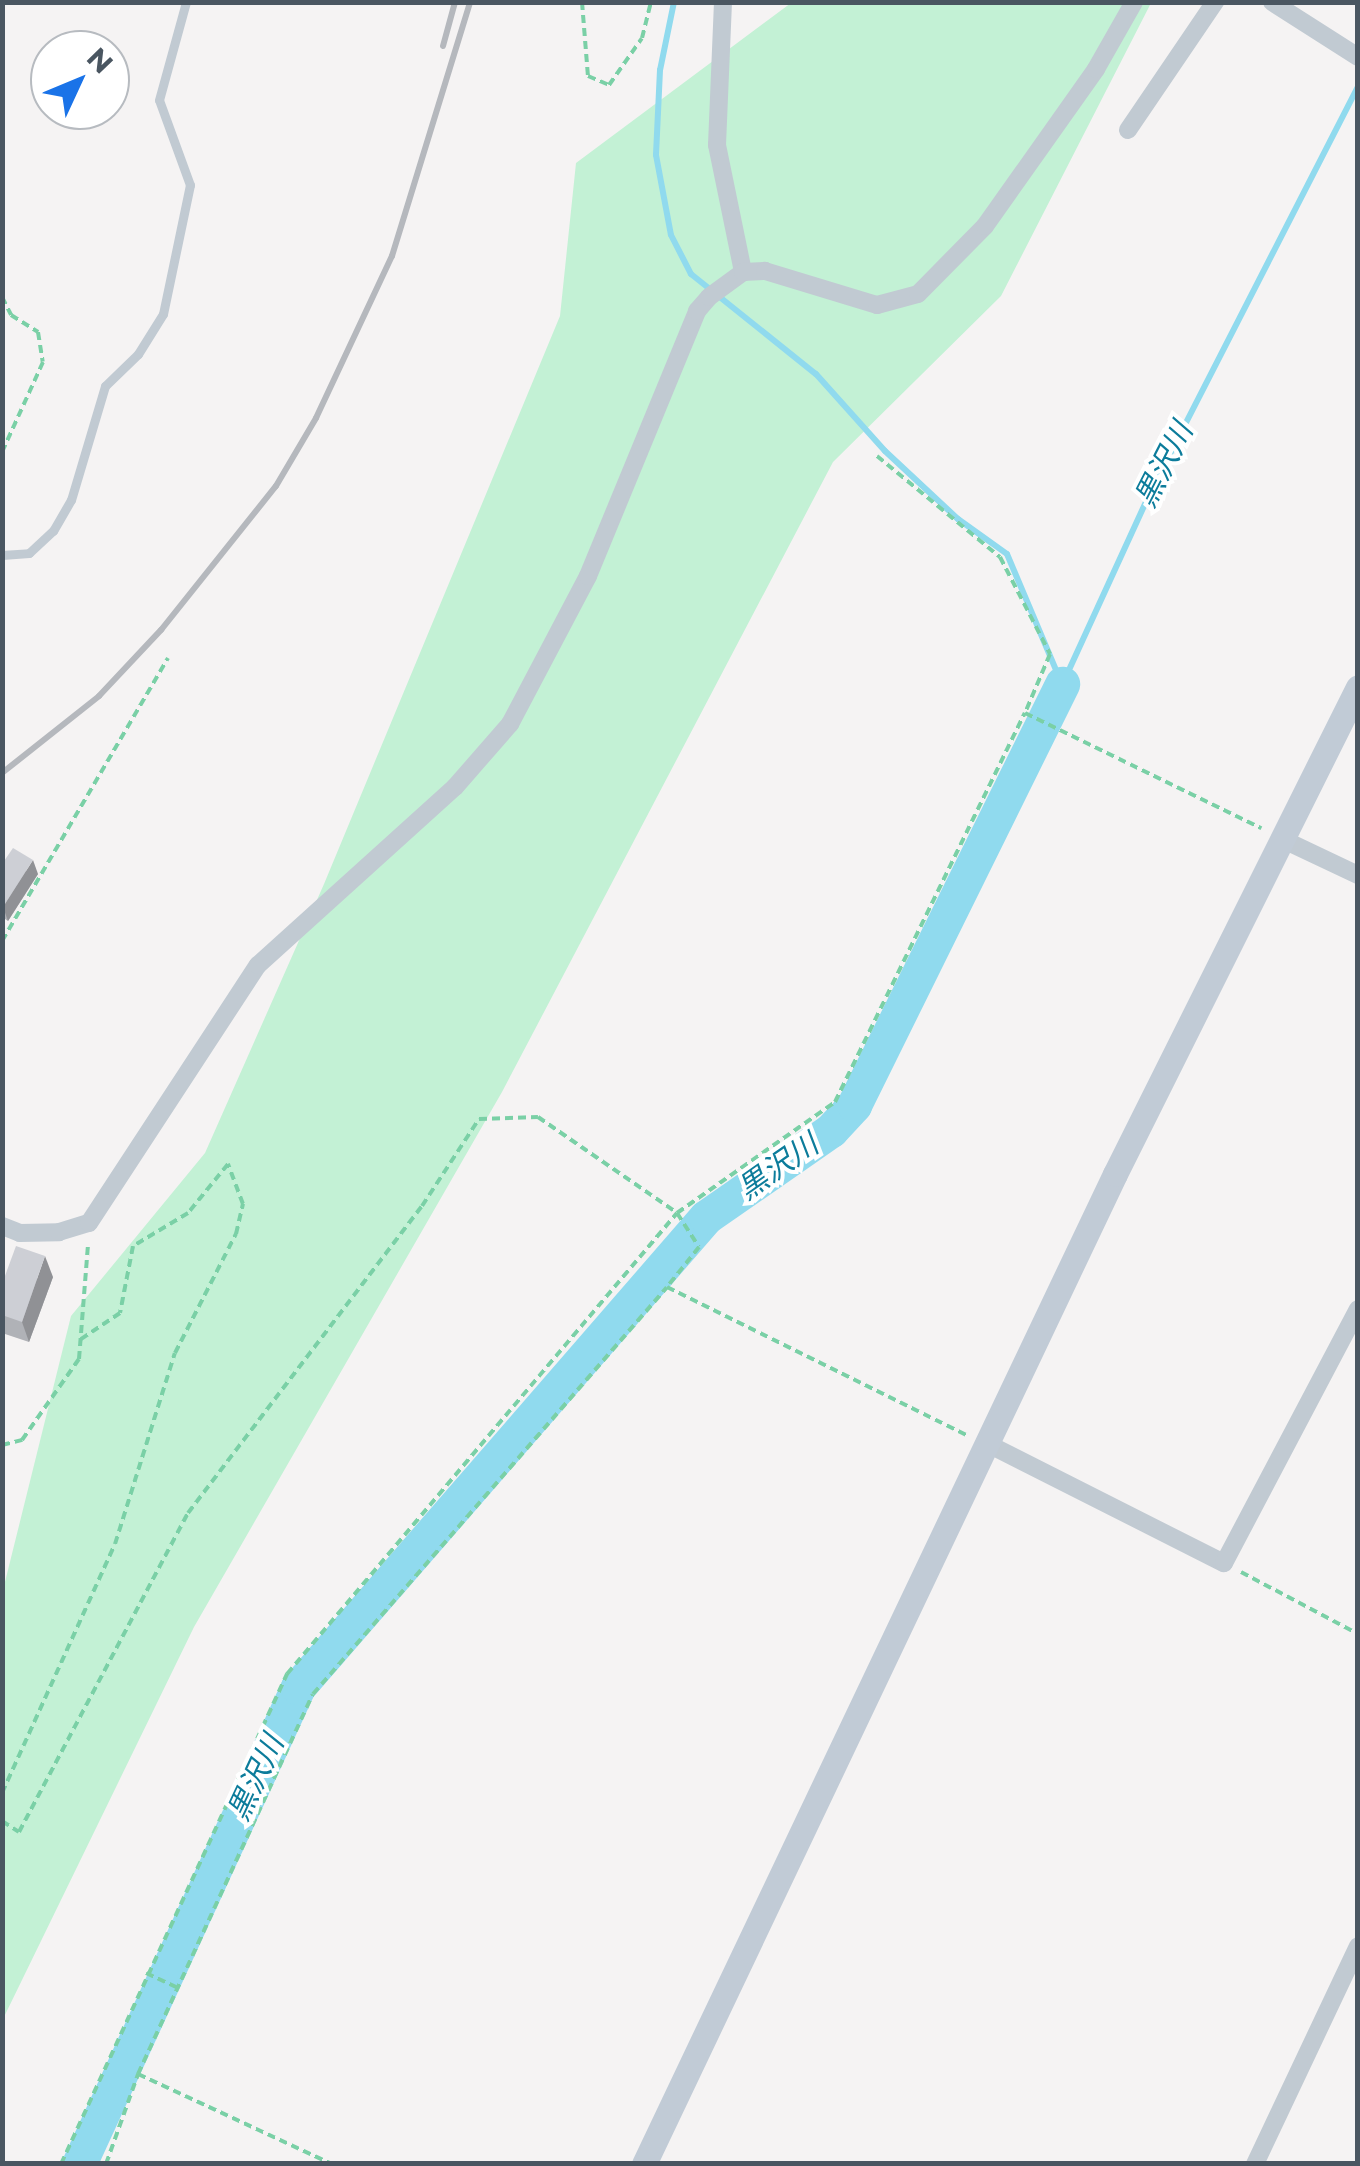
<!DOCTYPE html>
<meta charset="utf-8">
<style>
body{margin:0}
#map{position:relative;width:1360px;height:2166px;overflow:hidden;background:#f5f3f3;font-family:Montserrat,"Noto Sans JP",sans-serif}
div>[style]{position:absolute}
.green>*{inset:0;background:#c3f1d5}
.stream>*{height:6px;margin:-3px;padding:0 3px;transform-origin:3px;border-radius:3px;background:#90daee}
.river>*{height:35px;margin:-17.5px;padding:0 17.5px;transform-origin:17.5px;border-radius:17.5px;background:#90daee}
.path>*{height:4px;margin-top:-2px;transform-origin:0;background:repeating-linear-gradient(90deg,#7ad0a6 0 8px,transparent 0 13px)}
.lane>*{height:9px;margin:-4.5px;padding:0 4.5px;transform-origin:4.5px;border-radius:4.5px;background:#c1cad2}
.street>*{height:18px;margin:-9px;padding:0 9px;transform-origin:9px;border-radius:9px;background:#c1cad2}
.secondary>*{height:25px;margin:-12.5px;padding:0 12.5px;transform-origin:12.5px;border-radius:12.5px;background:#c1cbd6}
.rail>*{height:6px;margin:-3px;padding:0 3px;transform-origin:3px;border-radius:3px;background:#b5b8bd}
.wall>*{inset:0;background:#b0b2b7}
.shaded-wall>*{inset:0;background:#909195}
.building>*{inset:0;background:#cdcfd5}
span{translate:-50% -50%;white-space:nowrap;text-align:center;line-height:1.15;-webkit-text-stroke:8px #fff;paint-order:stroke}
.water-label{font-size:30px;color:#0c7c9b;font-style:italic}
.frame{position:absolute;inset:0;border:5px solid #4a5661;pointer-events:none}
.north{position:absolute;left:30px;top:30px;width:100px;height:100px;box-sizing:border-box;background:#fff;border:2px solid #b7bbc0;border-radius:50%;rotate:46deg;font-size:28px;font-weight:700;line-height:40px;text-align:center;color:#4a5661}
.north::after{content:'';display:block;margin:auto;width:35px;height:45px;background:#1a73e8;clip-path:polygon(50% 0,100% 100%,50% 72%,0 100%)}
</style>
<div id="map">
<div class="green">
<i style="clip-path:polygon(791px 3px,1151px 3px,1001px 296px,833px 462px,502px 1092px,194px 1627px,3px 2019px,3px 1590px,71px 1316px,205px 1153px,324px 884px,560px 316px,576px 163px)"></i>
</div>
<div class="stream">
<i style="left:674px;top:2px;width:69px;rotate:101.6deg"></i>
<i style="left:660px;top:70px;width:85px;rotate:92.7deg"></i>
<i style="left:656px;top:155px;width:81px;rotate:79.4deg"></i>
<i style="left:671px;top:235px;width:44px;rotate:62.9deg"></i>
<i style="left:691px;top:274px;width:160px;rotate:38.7deg"></i>
<i style="left:816px;top:374px;width:103px;rotate:48.1deg"></i>
<i style="left:885px;top:451px;width:100px;rotate:43deg"></i>
<i style="left:958px;top:519px;width:60px;rotate:35.5deg"></i>
<i style="left:1007px;top:554px;width:141px;rotate:67.1deg"></i>
<i style="left:1063px;top:683px;width:209px;rotate:-65.4deg"></i>
<i style="left:1150px;top:493px;width:456px;rotate:-62.9deg"></i>
</div>
<div class="river">
<i style="left:79px;top:2164px;width:525px;rotate:-65.34deg"></i>
<i style="left:298px;top:1687px;width:622px;rotate:-49.04deg"></i>
<i style="left:706px;top:1217px;width:152px;rotate:-34.8deg"></i>
<i style="left:831px;top:1130px;width:34px;rotate:-47deg"></i>
<i style="left:854px;top:1105px;width:470px;rotate:-63.7deg"></i>
</div>
<div class="path">
<i style="left:582px;top:2px;width:74px;rotate:85.4deg"></i>
<i style="left:588px;top:76px;width:23px;rotate:23deg"></i>
<i style="left:609px;top:85px;width:57px;rotate:-54.9deg"></i>
<i style="left:642px;top:38px;width:37px;rotate:-76deg"></i>
<i style="left:2px;top:297px;width:20px;rotate:63deg"></i>
<i style="left:11px;top:315px;width:32px;rotate:32deg"></i>
<i style="left:38px;top:332px;width:30px;rotate:81deg"></i>
<i style="left:43px;top:362px;width:99px;rotate:114.5deg"></i>
<i style="left:877px;top:456px;width:159px;rotate:39.4deg"></i>
<i style="left:1000px;top:557px;width:109px;rotate:62.7deg"></i>
<i style="left:1050px;top:654px;width:64px;rotate:113deg"></i>
<i style="left:1025px;top:713px;width:263px;rotate:26deg"></i>
<i style="left:2px;top:941px;width:328px;rotate:-59.6deg"></i>
<i style="left:2px;top:1445px;width:21px;rotate:-14deg"></i>
<i style="left:22px;top:1440px;width:99px;rotate:-54.9deg"></i>
<i style="left:79px;top:1359px;width:115px;rotate:-85.5deg"></i>
<i style="left:1241px;top:1572px;width:132px;rotate:27.9deg"></i>
<i style="left:2px;top:1793px;width:273px;rotate:-65.6deg"></i>
<i style="left:115px;top:1544px;width:200px;rotate:-72.6deg"></i>
<i style="left:175px;top:1353px;width:134px;rotate:-62.9deg"></i>
<i style="left:236px;top:1234px;width:31px;rotate:-77deg"></i>
<i style="left:243px;top:1204px;width:43px;rotate:-110.6deg"></i>
<i style="left:228px;top:1164px;width:63px;rotate:129.2deg"></i>
<i style="left:188px;top:1213px;width:64px;rotate:149deg"></i>
<i style="left:133px;top:1246px;width:68px;rotate:101deg"></i>
<i style="left:120px;top:1313px;width:47px;rotate:146.3deg"></i>
<i style="left:2px;top:1821px;width:20px;rotate:33deg"></i>
<i style="left:19px;top:1832px;width:361px;rotate:-62.1deg"></i>
<i style="left:188px;top:1513px;width:386px;rotate:-52.7deg"></i>
<i style="left:422px;top:1206px;width:104px;rotate:-56.8deg"></i>
<i style="left:479px;top:1119px;width:59px;rotate:-1.9deg"></i>
<i style="left:538px;top:1117px;width:169px;rotate:34.6deg"></i>
<i style="left:677px;top:1213px;width:40px;rotate:57.1deg"></i>
<i style="left:699px;top:1247px;width:51px;rotate:128.7deg"></i>
<i style="left:667px;top:1287px;width:335px;rotate:26.3deg"></i>
<i style="left:146px;top:1973px;width:35px;rotate:25deg"></i>
<i style="left:138px;top:2074px;width:214px;rotate:24.9deg"></i>
<i style="left:61px;top:2164px;width:540px;rotate:-65.24deg"></i>
<i style="left:287px;top:1674px;width:604px;rotate:-49.77deg"></i>
<i style="left:677px;top:1213px;width:193px;rotate:-35.1deg"></i>
<i style="left:835px;top:1102px;width:433px;rotate:-64deg"></i>
<i style="left:106px;top:2164px;width:96px;rotate:-70.4deg"></i>
<i style="left:138px;top:2074px;width:418px;rotate:-65.3deg"></i>
<i style="left:313px;top:1694px;width:539px;rotate:-48.98deg"></i>
</div>
<div class="lane">
<i style="left:2px;top:555px;width:27px;rotate:-4deg"></i>
<i style="left:29px;top:553px;width:33px;rotate:-43deg"></i>
<i style="left:53px;top:531px;width:36px;rotate:-60deg"></i>
<i style="left:71px;top:500px;width:119px;rotate:-73.4deg"></i>
<i style="left:105px;top:386px;width:46px;rotate:-44.1deg"></i>
<i style="left:138px;top:354px;width:47px;rotate:-58deg"></i>
<i style="left:163px;top:314px;width:132px;rotate:-78.2deg"></i>
<i style="left:190px;top:185px;width:90px;rotate:-110deg"></i>
<i style="left:159px;top:100px;width:102px;rotate:-74.6deg"></i>
</div>
<div class="street">
<i style="left:723px;top:2px;width:143px;rotate:92.4deg"></i>
<i style="left:717px;top:145px;width:130px;rotate:78.4deg"></i>
<i style="left:1272px;top:2px;width:102px;rotate:32.6deg"></i>
<i style="left:1128px;top:130px;width:155px;rotate:-55.8deg"></i>
<i style="left:1284px;top:840px;width:82px;rotate:25.3deg"></i>
<i style="left:2px;top:1226px;width:19px;rotate:21deg"></i>
<i style="left:20px;top:1233px;width:39px;rotate:-1deg"></i>
<i style="left:59px;top:1232px;width:31px;rotate:-17deg"></i>
<i style="left:89px;top:1223px;width:308px;rotate:-56.8deg"></i>
<i style="left:258px;top:965px;width:266px;rotate:-42.1deg"></i>
<i style="left:455px;top:787px;width:84px;rotate:-48.9deg"></i>
<i style="left:510px;top:724px;width:167px;rotate:-62.2deg"></i>
<i style="left:588px;top:576px;width:287px;rotate:-67.6deg"></i>
<i style="left:697px;top:311px;width:18px;rotate:-49deg"></i>
<i style="left:709px;top:297px;width:42px;rotate:-36.3deg"></i>
<i style="left:743px;top:272px;width:22px;rotate:-3deg"></i>
<i style="left:765px;top:271px;width:117px;rotate:16.9deg"></i>
<i style="left:877px;top:305px;width:42px;rotate:-15deg"></i>
<i style="left:918px;top:294px;width:95px;rotate:-45.4deg"></i>
<i style="left:985px;top:226px;width:192px;rotate:-54.7deg"></i>
<i style="left:1096px;top:69px;width:77px;rotate:-60.4deg"></i>
<i style="left:990px;top:1445px;width:262px;rotate:26.8deg"></i>
<i style="left:1224px;top:1563px;width:287px;rotate:-62.2deg"></i>
<i style="left:1255px;top:2164px;width:241px;rotate:-64.7deg"></i>
</div>
<div class="secondary">
<i style="left:644px;top:2164px;width:1096px;rotate:-64.56deg"></i>
<i style="left:1115px;top:1174px;width:544px;rotate:-63.48deg"></i>
</div>
<div class="rail">
<i style="left:443px;top:46px;width:46px;rotate:-74.7deg"></i>
<i style="left:2px;top:773px;width:124px;rotate:-38.4deg"></i>
<i style="left:99px;top:696px;width:91px;rotate:-46.8deg"></i>
<i style="left:161px;top:630px;width:184px;rotate:-51.4deg"></i>
<i style="left:276px;top:486px;width:79px;rotate:-59.5deg"></i>
<i style="left:316px;top:418px;width:179px;rotate:-64.9deg"></i>
<i style="left:392px;top:256px;width:266px;rotate:-72.9deg"></i>
</div>
<div class="wall">
<i style="clip-path:polygon(2px 864px,38px 874px,8px 921px,2px 917px)"></i>
<i style="clip-path:polygon(53px 1277px,29px 1342px,2px 1333px,2px 1284px)"></i>
</div>
<div class="shaded-wall">
<i style="clip-path:polygon(33px 860px,38px 874px,8px 921px,3px 907px)"></i>
<i style="clip-path:polygon(45px 1256px,53px 1277px,29px 1342px,22px 1322px)"></i>
</div>
<div class="building">
<i style="clip-path:polygon(13px 848px,33px 860px,3px 907px,2px 864px)"></i>
<i style="clip-path:polygon(16px 1246px,45px 1256px,22px 1322px,2px 1315px,2px 1284px)"></i>
</div>
<div class="water-label">
<span style="left:1164px;top:465px;rotate:-63deg">黒沢川</span>
<span style="left:778px;top:1167px;rotate:-35deg">黒沢川</span>
<span style="left:256px;top:1778px;rotate:-65deg">黒沢川</span>
</div>
<div class="frame"></div>
<div class="north">N</div>
</div>
